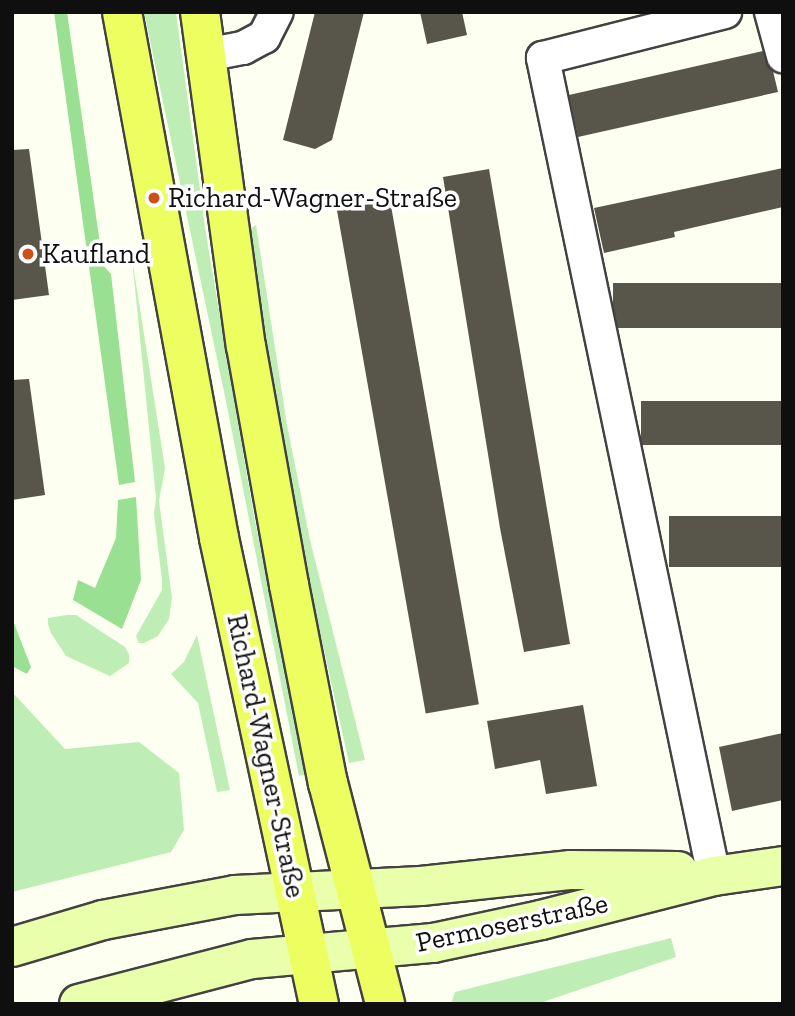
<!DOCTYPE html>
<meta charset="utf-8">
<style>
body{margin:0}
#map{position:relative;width:795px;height:1016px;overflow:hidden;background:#fdfff0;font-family:"Zilla Slab",serif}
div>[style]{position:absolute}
.green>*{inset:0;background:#beeeb5}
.forest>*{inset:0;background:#9ae093}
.building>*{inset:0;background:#58554a;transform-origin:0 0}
.roads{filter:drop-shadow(2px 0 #424242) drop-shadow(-2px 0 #424242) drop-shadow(0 2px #424242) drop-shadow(0 -2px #424242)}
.street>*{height:32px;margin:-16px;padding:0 16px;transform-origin:16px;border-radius:16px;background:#fff}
.secondary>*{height:38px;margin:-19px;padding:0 19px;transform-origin:19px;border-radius:19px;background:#eaffab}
.primary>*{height:38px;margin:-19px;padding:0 19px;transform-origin:19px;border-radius:19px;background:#edff60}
.dots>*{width:19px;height:19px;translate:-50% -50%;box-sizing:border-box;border:4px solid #fff;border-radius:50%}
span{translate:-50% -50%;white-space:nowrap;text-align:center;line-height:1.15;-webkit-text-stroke:7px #fff;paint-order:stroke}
.poi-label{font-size:28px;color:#0f0f0f}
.left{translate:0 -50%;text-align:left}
.street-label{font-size:28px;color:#0f0f0f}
.frame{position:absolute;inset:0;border:14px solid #0f0f0f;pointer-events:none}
</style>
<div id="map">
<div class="green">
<i style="clip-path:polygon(144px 12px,176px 12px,206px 234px,254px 516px,306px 774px,299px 776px,227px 406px)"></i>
<i style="clip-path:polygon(256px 225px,287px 425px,310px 540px,365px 760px,349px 763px,300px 542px,279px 429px,249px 229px)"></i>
<i style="clip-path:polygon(132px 258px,165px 468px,159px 501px,172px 598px,169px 619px,158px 636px,144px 643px,139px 643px,136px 636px,162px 590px,162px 580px,154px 514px,156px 498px)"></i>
<i style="clip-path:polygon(67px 615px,76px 615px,125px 647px,129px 654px,129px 663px,110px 676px,66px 656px,51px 633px,48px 624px,48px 618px)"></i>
<i style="clip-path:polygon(197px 635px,230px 790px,217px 792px,198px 703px,171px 674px,184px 662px)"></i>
<i style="clip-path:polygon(12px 692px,65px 749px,139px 742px,179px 773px,184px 830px,171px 852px,12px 892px)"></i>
<i style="clip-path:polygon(671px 938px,676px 957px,537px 1004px,451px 1004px,455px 992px)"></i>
</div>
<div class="forest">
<i style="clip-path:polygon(54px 12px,67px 12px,103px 265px,111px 274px,135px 482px,119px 485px)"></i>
<i style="clip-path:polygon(136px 497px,141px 580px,122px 629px,73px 600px,78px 580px,95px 588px,116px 538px,118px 500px)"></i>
<i style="clip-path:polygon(12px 618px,31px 667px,27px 674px,12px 666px)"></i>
</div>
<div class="building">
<i style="clip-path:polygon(315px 12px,364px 12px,332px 140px,315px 149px,283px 140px)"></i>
<i style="clip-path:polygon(420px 12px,462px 12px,467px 35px,427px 44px)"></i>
<i style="clip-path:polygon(763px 51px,773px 71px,778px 92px,578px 137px,569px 95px)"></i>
<i style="clip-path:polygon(29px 149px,49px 295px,12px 300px,12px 150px)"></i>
<i style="clip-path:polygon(783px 168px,783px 207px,674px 232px,675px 237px,604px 253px,594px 208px)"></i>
<i style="clip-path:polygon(489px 169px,570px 644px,524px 652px,500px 528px,443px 177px)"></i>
<i style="left:390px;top:200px;width:512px;height:54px;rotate:80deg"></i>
<i style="left:783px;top:283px;width:45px;height:170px;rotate:90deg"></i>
<i style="clip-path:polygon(29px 379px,45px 495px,12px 500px,12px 380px)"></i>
<i style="left:783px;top:401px;width:44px;height:142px;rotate:90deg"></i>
<i style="left:783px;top:516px;width:51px;height:114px;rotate:90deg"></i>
<i style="clip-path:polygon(583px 705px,597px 786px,546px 794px,540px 760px,495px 769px,487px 721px)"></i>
<i style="clip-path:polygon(783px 733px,783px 800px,732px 811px,719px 747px)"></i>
</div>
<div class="roads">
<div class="street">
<i style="left:771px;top:12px;width:46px;rotate:74.7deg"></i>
<i style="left:206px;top:55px;width:38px;rotate:-11deg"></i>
<i style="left:243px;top:48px;width:24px;rotate:-28deg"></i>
<i style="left:264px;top:37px;width:28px;rotate:-63deg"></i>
<i style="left:714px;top:876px;width:836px;rotate:-101.81deg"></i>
<i style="left:543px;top:58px;width:188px;rotate:-14.2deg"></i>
</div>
<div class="secondary">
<i style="left:12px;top:947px;width:95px;rotate:-16.5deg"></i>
<i style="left:103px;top:920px;width:134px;rotate:-10.7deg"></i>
<i style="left:235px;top:895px;width:186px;rotate:-2.8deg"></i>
<i style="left:421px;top:886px;width:151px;rotate:-6.1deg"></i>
<i style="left:571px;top:870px;width:107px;rotate:0.5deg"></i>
<i style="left:79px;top:1004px;width:179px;rotate:-14.6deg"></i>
<i style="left:252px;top:959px;width:182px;rotate:-5.1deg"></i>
<i style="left:433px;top:943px;width:110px;rotate:-12deg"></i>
<i style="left:541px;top:920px;width:179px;rotate:-14.3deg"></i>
<i style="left:714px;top:876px;width:70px;rotate:-8.2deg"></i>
</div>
<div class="primary">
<i style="left:122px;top:12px;width:535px;rotate:79.55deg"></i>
<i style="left:219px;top:538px;width:477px;rotate:77.9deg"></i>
<i style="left:200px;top:12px;width:337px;rotate:82.2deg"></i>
<i style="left:246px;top:346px;width:243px;rotate:79.8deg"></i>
<i style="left:289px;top:585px;width:202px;rotate:78.9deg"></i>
<i style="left:328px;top:783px;width:228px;rotate:75.5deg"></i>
</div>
</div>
<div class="dots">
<i style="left:154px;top:198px;background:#cc5119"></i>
<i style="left:28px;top:254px;background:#cc5119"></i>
</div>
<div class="poi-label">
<span class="left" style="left:168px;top:198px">Richard-Wagner-Straße</span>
<span class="left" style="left:42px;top:254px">Kaufland</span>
</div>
<div class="street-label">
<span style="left:266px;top:756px;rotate:78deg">Richard-Wagner-Straße</span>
<span style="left:512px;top:923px;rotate:-12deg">Permoserstraße</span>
</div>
<div class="frame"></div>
</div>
